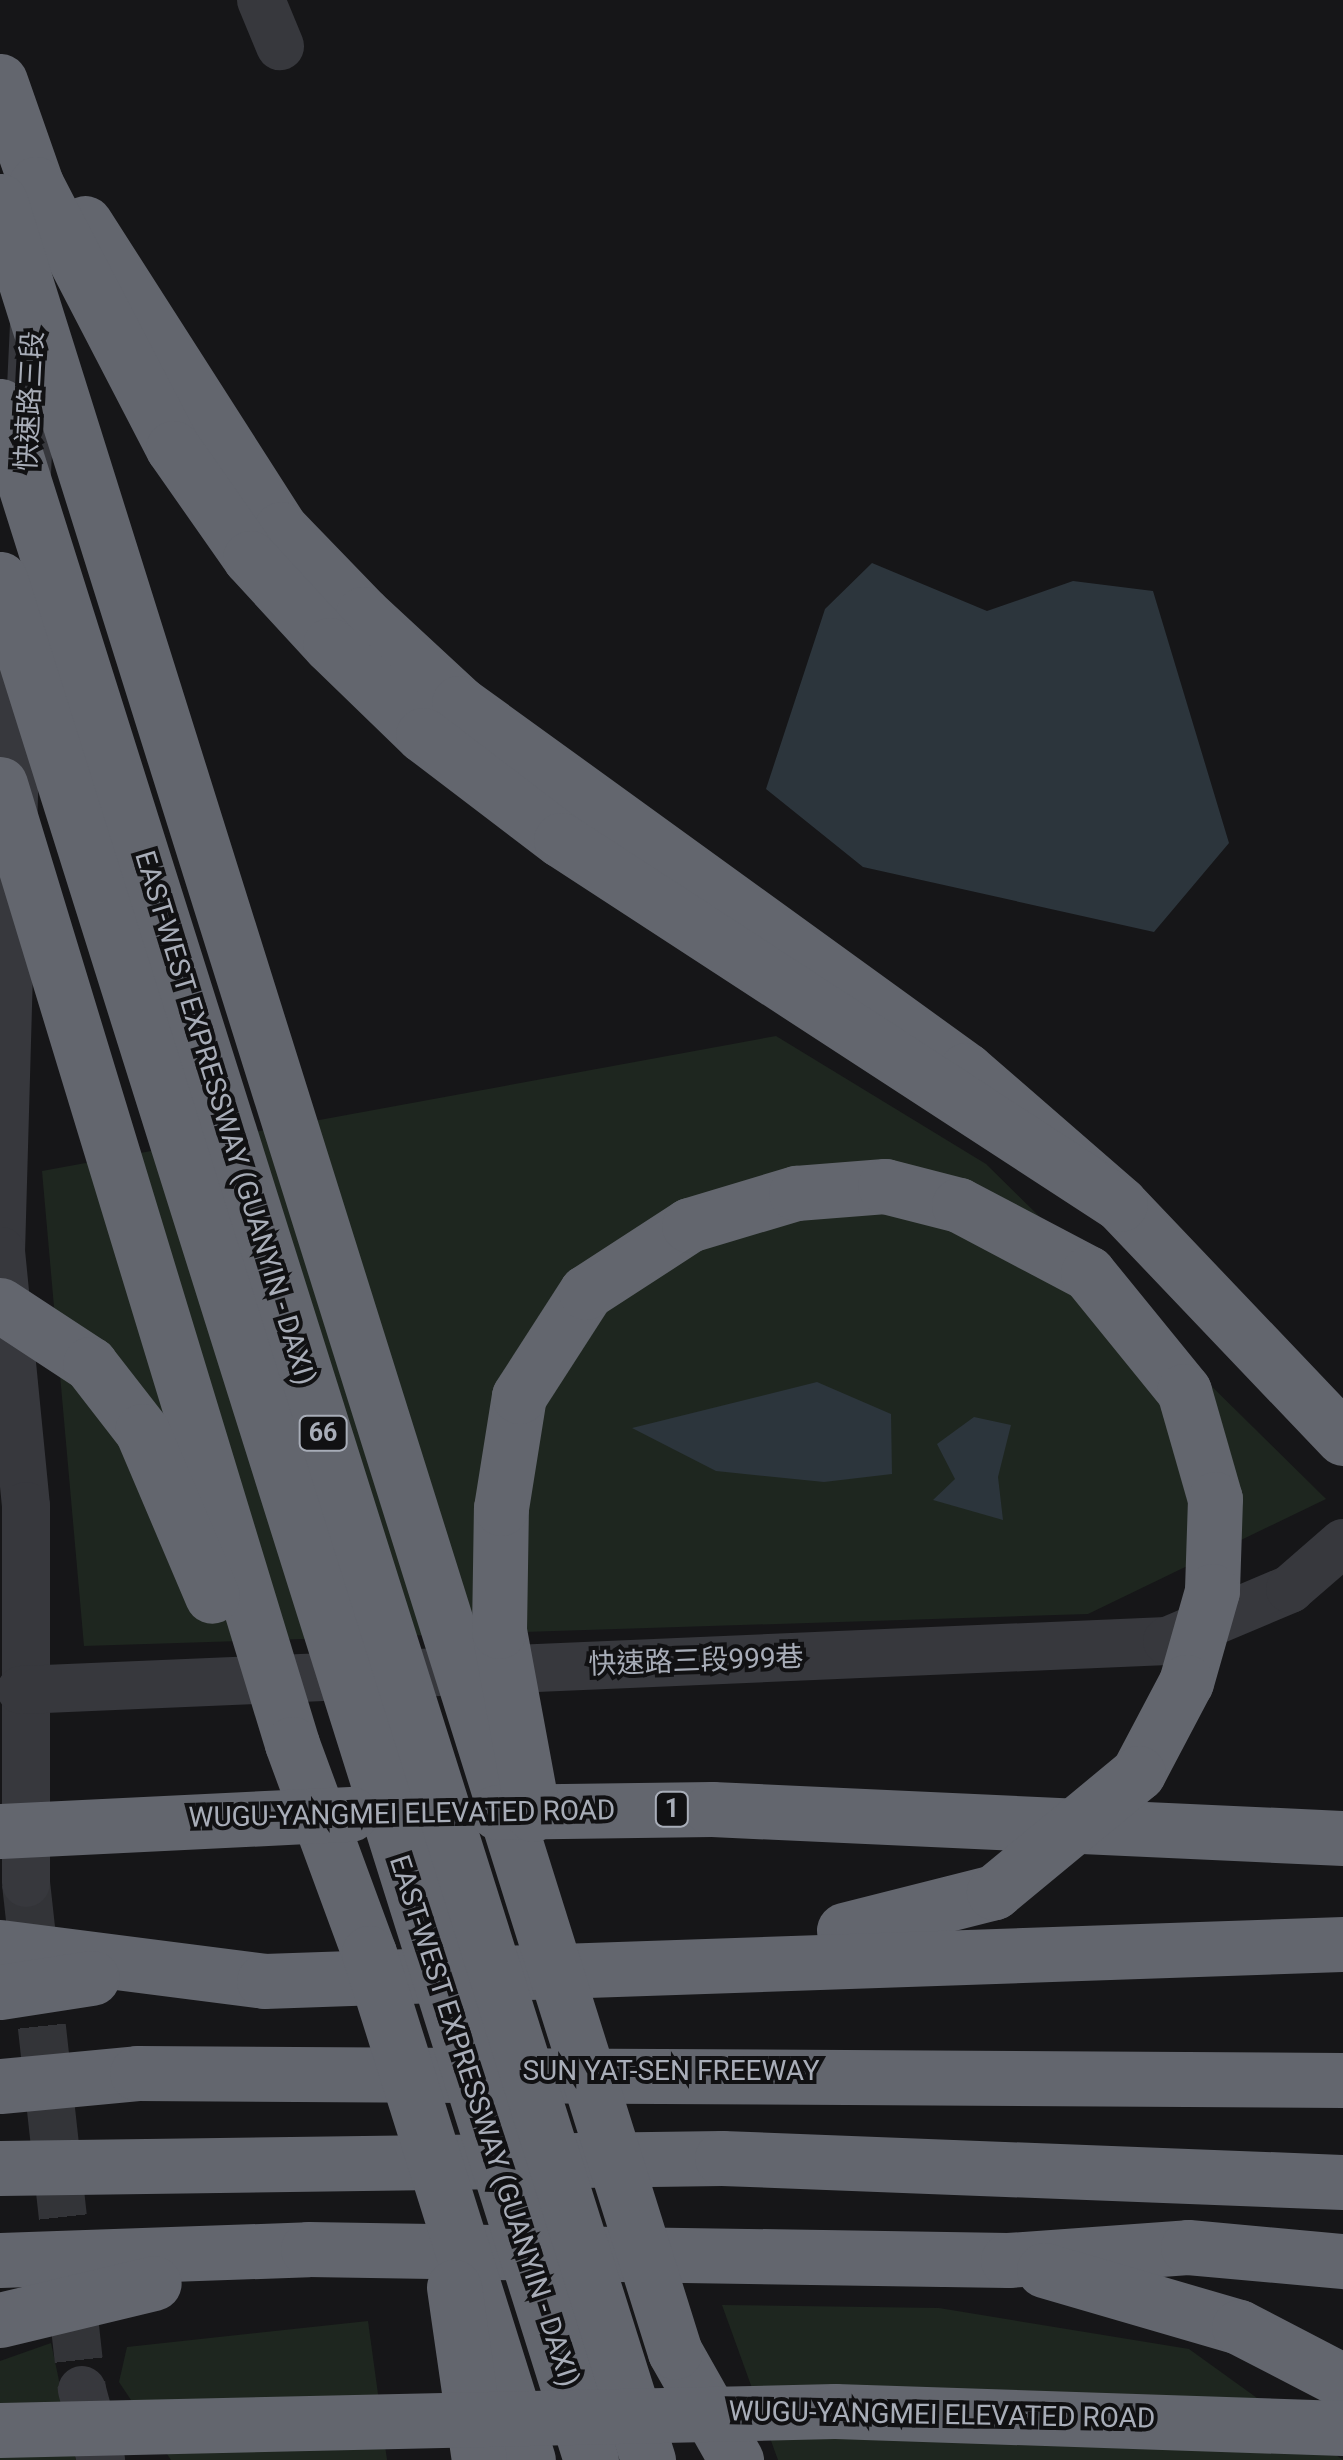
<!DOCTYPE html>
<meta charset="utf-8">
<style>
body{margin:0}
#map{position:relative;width:1343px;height:2460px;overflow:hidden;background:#161618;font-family:Roboto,"Noto Sans TC",sans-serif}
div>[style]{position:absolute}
.green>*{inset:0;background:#1e261f}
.water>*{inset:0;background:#2c353c}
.minor-tunnel>*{height:48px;margin-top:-24px;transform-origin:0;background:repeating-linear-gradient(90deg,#333438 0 48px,transparent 0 72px)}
.minor>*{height:48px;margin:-24px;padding:0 24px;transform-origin:24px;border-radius:24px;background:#37383d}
.highway>*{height:55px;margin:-27.5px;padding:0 27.5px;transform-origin:27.5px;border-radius:27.5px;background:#63666e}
.highway-bridge>*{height:55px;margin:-27.5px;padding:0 27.5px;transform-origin:27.5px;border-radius:27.5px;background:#63666e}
span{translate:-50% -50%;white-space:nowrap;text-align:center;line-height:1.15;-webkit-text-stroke:8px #111113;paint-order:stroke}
.shield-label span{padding:2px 8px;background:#111113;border:2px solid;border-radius:8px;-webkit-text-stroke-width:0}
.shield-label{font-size:25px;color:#a8adb8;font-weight:700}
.street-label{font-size:28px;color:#a8adb8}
</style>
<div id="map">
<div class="green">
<i style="clip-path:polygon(776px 1036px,986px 1164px,1326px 1499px,1088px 1614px,84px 1646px,42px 1171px)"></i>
<i style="clip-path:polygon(722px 2305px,939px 2308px,1189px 2349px,1343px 2460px,778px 2460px)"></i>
<i style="clip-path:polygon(368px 2321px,387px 2460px,171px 2460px,119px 2382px,127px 2347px)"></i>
<i style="clip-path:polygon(51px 2343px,76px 2460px,0 2460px,0 2361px)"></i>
</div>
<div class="water">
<i style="clip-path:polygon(872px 563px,987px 611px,1073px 581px,1153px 591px,1229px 843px,1154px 932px,863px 867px,766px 789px,825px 609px)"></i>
<i style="clip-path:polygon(817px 1382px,891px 1414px,892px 1474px,824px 1482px,716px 1471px,632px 1428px)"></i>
<i style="clip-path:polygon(974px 1417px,1011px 1425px,998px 1477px,1003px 1520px,933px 1500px,955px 1479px,937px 1444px)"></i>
</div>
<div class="minor-tunnel">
<i style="left:26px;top:1883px;width:510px;rotate:83.7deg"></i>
</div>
<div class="minor">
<i style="left:261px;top:0;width:50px;rotate:67.6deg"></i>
<i style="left:27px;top:473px;width:148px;rotate:-87.3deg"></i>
<i style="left:18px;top:655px;width:596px;rotate:91.63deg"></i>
<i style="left:1px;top:1251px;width:256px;rotate:84.4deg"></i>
<i style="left:26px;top:1506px;width:377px;rotate:90deg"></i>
<i style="left:21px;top:1690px;width:1147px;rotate:-2.45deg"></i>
<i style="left:1167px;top:1641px;width:134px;rotate:-22.9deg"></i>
<i style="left:1290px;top:1589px;width:70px;rotate:-41deg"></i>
<i style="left:82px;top:2390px;width:73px;rotate:74.8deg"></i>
</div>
<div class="highway">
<i style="left:85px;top:223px;width:363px;rotate:57.4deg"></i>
<i style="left:281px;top:529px;width:118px;rotate:46deg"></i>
<i style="left:363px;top:614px;width:131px;rotate:42.8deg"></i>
<i style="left:459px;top:703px;width:626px;rotate:35.9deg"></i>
<i style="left:966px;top:1070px;width:204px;rotate:41deg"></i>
<i style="left:1120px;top:1204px;width:323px;rotate:46.4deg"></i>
<i style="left:844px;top:1930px;width:155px;rotate:-14.2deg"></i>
<i style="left:0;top:1947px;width:266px;rotate:7.3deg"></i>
<i style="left:264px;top:1981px;width:1080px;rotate:-1.96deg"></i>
<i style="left:0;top:1992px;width:93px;rotate:-8.7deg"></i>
<i style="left:0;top:2086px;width:138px;rotate:-5.4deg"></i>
<i style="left:137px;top:2073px;width:1206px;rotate:0.33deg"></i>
<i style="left:0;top:2168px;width:722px;rotate:-0.79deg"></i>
<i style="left:722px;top:2158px;width:621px;rotate:2.21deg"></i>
<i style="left:0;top:2260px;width:308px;rotate:-2deg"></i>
<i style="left:308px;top:2249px;width:700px;rotate:0.9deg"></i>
<i style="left:1008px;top:2260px;width:180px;rotate:-4.1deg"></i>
<i style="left:1188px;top:2247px;width:156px;rotate:5.2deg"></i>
<i style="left:1044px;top:2270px;width:203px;rotate:16.3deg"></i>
<i style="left:1239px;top:2327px;width:117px;rotate:27.4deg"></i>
<i style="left:0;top:2320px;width:158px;rotate:-13.5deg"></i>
<i style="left:675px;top:2352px;width:124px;rotate:60.5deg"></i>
</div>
<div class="highway-bridge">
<i style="left:0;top:81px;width:109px;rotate:70.7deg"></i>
<i style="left:36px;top:184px;width:297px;rotate:62.6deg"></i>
<i style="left:173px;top:448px;width:134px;rotate:55deg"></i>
<i style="left:250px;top:558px;width:118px;rotate:47.4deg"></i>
<i style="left:330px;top:645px;width:129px;rotate:44.1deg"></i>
<i style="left:423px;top:735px;width:173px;rotate:37.3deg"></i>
<i style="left:561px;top:840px;width:667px;rotate:33.07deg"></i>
<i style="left:0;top:201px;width:2254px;rotate:72.58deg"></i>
<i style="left:0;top:406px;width:2154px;rotate:72.49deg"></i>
<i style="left:0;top:579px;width:1972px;rotate:72.56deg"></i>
<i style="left:0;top:784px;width:1003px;rotate:73.08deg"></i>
<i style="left:292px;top:1744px;width:223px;rotate:69.8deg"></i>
<i style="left:369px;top:1953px;width:531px;rotate:72.59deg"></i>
<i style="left:0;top:1305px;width:108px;rotate:33.2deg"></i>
<i style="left:90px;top:1364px;width:85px;rotate:52.2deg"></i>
<i style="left:142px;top:1431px;width:179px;rotate:67deg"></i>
<i style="left:497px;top:1812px;width:215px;rotate:-0.8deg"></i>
<i style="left:712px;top:1809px;width:632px;rotate:2.63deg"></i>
<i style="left:533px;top:1814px;width:186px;rotate:-100.5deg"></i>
<i style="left:499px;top:1631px;width:123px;rotate:-89.1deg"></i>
<i style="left:501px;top:1508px;width:113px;rotate:-80.9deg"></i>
<i style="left:519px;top:1396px;width:124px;rotate:-57.2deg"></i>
<i style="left:586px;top:1292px;width:123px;rotate:-33deg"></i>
<i style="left:689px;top:1225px;width:112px;rotate:-16.7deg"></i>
<i style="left:796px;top:1193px;width:89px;rotate:-4.5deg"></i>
<i style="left:885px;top:1186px;width:76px;rotate:14.4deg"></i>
<i style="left:959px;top:1205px;width:146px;rotate:27.8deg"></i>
<i style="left:1088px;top:1273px;width:152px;rotate:50.9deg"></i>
<i style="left:1184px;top:1391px;width:112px;rotate:74deg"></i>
<i style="left:1215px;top:1499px;width:92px;rotate:91.9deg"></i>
<i style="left:1212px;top:1591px;width:95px;rotate:105.9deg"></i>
<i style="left:1186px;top:1682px;width:103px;rotate:117.8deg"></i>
<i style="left:1138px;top:1773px;width:187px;rotate:140.4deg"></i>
<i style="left:0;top:1831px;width:351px;rotate:-2.8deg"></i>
<i style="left:454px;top:2287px;width:175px;rotate:81.8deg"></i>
<i style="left:0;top:2430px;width:835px;rotate:-1.3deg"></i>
<i style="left:835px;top:2411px;width:508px;rotate:1.92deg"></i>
</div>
<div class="shield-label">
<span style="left:323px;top:1433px">66</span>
<span style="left:672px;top:1809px">1</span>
</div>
<div class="street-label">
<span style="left:30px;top:401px;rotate:-87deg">快速路三段</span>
<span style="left:225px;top:1118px;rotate:73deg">EAST-WEST EXPRESSWAY (GUANYIN - DAXI)</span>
<span style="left:696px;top:1661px;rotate:-2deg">快速路三段999巷</span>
<span style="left:402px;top:1814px;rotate:-1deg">WUGU-YANGMEI ELEVATED ROAD</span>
<span style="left:671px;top:2071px">SUN YAT-SEN FREEWAY</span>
<span style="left:484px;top:2121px;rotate:72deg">EAST-WEST EXPRESSWAY (GUANYIN - DAXI)</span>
<span style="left:942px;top:2415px;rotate:1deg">WUGU-YANGMEI ELEVATED ROAD</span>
</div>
</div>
